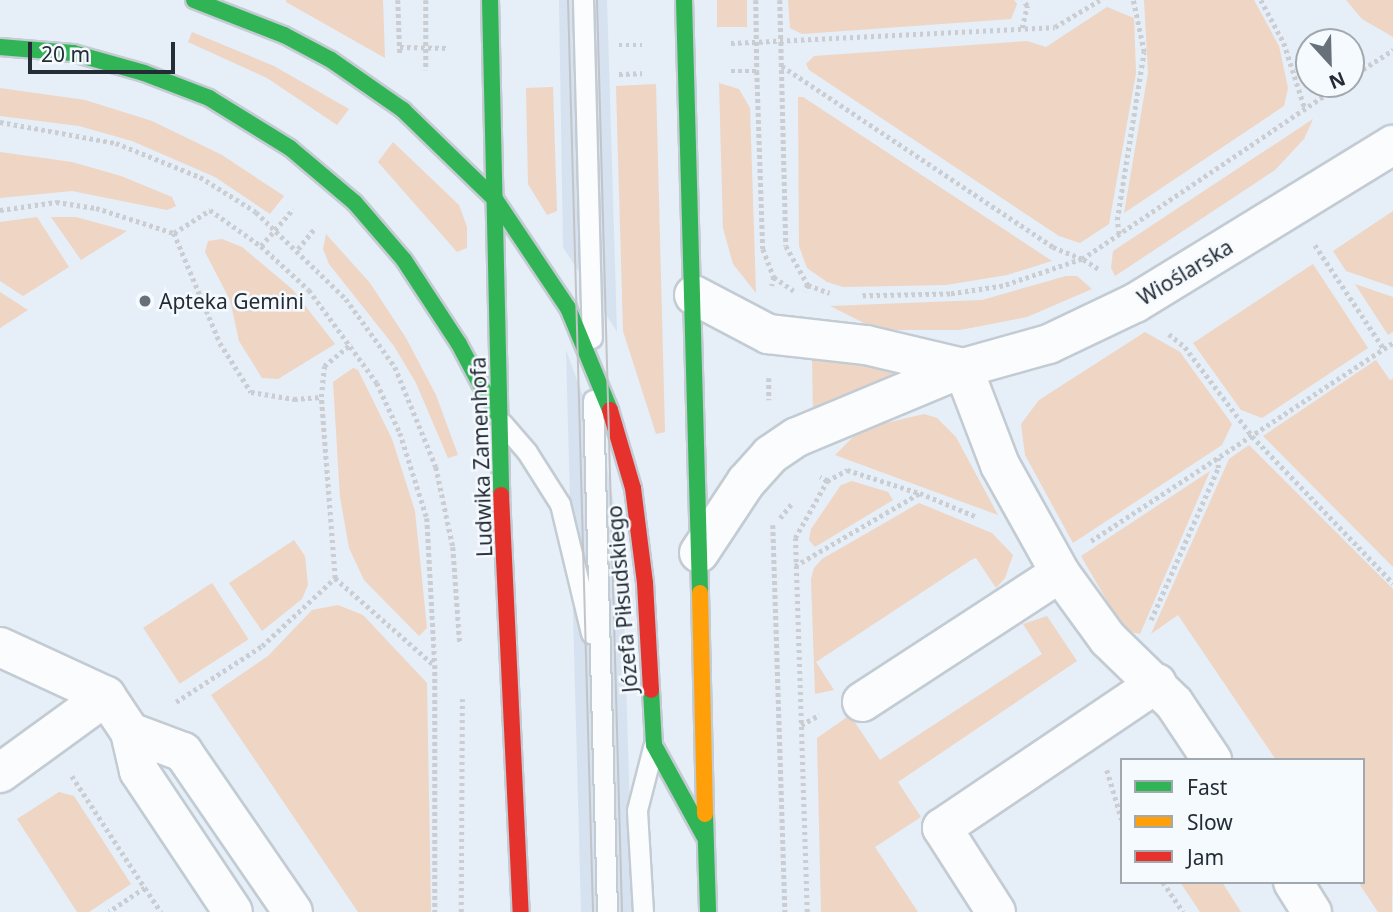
<!DOCTYPE html>
<meta charset="utf-8">
<style>
body{margin:0}
#map{position:relative;width:1393px;height:912px;overflow:hidden;background:#e6eef7;font-family:"Noto Sans",sans-serif}
div>[style]{position:absolute}
.built>*{inset:0;background:#d6e2f0}
.green>*{inset:0;background:#eed5c4;transform-origin:0 0}
.path>*{height:4.5px;margin-top:-2.25px;transform-origin:0;background:repeating-linear-gradient(90deg,#cacdd1 0 3.5px,transparent 0 7px)}
.roads{filter:drop-shadow(2px 0 #c3cbd3) drop-shadow(-2px 0 #c3cbd3) drop-shadow(0 2px #c3cbd3) drop-shadow(0 -2px #c3cbd3)}
.lane>*{height:19px;margin:-9.5px;padding:0 9.5px;transform-origin:9.5px;border-radius:9.5px;background:#fbfcfe}
.street>*{height:38px;margin:-19px;padding:0 19px;transform-origin:19px;border-radius:19px;background:#fbfcfe}
.fast>*{height:16px;margin:-8px;padding:0 8px;transform-origin:8px;border-radius:8px;background:#30b455}
.slow>*{height:16px;margin:-8px;padding:0 8px;transform-origin:8px;border-radius:8px;background:#ff9f0a}
.jam>*{height:16px;margin:-8px;padding:0 8px;transform-origin:8px;border-radius:8px;background:#e5322d}
.tram>*{height:2px;margin:-1px;padding:0 1px;transform-origin:1px;border-radius:1px;background:#c2c4c7}
.dots>*{width:19px;height:19px;translate:-50% -50%;box-sizing:border-box;border:4px solid #f5faff;border-radius:50%}
span{translate:-50% -50%;white-space:nowrap;text-align:center;line-height:1.15;-webkit-text-stroke:5px #f5faff;paint-order:stroke}
.street-label{font-size:21px;color:#242c35}
.poi-label{font-size:21px;color:#242c35}
.left{translate:0 -50%;text-align:left}
.legend{position:absolute;left:1120px;top:758px;width:245px;height:126px;box-sizing:border-box;background:#f5faff;border:2px solid #a1a8ae;margin:0;padding:9px 12px;list-style:none;font-size:21px;color:#242c35}
.legend li{display:flex;align-items:center;gap:14px;height:35px}
.legend b{width:35px;border:2px solid #a1a8ae}
.north{position:absolute;left:1295px;top:28px;width:70px;height:70px;box-sizing:border-box;background:#f5faff;border:2px solid #a1a8ae;border-radius:50%;rotate:158deg;font-size:19px;font-weight:700;line-height:28px;text-align:center;color:#242c35}
.north::after{content:'';display:block;margin:auto;width:24px;height:32px;background:#687079;clip-path:polygon(50% 0,100% 100%,50% 72%,0 100%)}
.scale{position:absolute;left:28px;top:42px;width:147px;height:32px;box-sizing:border-box;border:4px solid #242c35;border-top:0;padding-left:9px;font-size:21px;line-height:24px;white-space:nowrap;color:#242c35;-webkit-text-stroke:5px #f5faff;paint-order:stroke}
</style>
<div id="map">
<div class="built">
<i style="clip-path:polygon(559px 0,607px 0,617px 332px,563px 247px)"></i>
<i style="clip-path:polygon(566px 350px,605px 456px,622px 550px,633px 912px,581px 912px)"></i>
</div>
<div class="green">
<i style="clip-path:polygon(286px 0,383px 0,385px 58px,286px 2px)"></i>
<i style="left:717px;top:0;width:30px;height:27px"></i>
<i style="clip-path:polygon(788px 0,1014px 0,1017px 4px,1011px 19px,802px 34px,790px 28px)"></i>
<i style="clip-path:polygon(1144px 0,1254px 0,1279px 46px,1288px 88px,1284px 106px,1124px 213px,1148px 73px)"></i>
<i style="clip-path:polygon(1346px 0,1393px 0,1393px 37px,1362px 19px)"></i>
<i style="clip-path:polygon(1107px 7px,1134px 18px,1136px 73px,1109px 224px,1080px 243px,1059px 236px,809px 70px,806px 64px,814px 56px,1027px 41px,1046px 47px)"></i>
<i style="clip-path:polygon(192px 32px,274px 66px,349px 109px,337px 125px,267px 78px,188px 42px)"></i>
<i style="clip-path:polygon(719px 83px,739px 89px,750px 108px,756px 293px,733px 264px,723px 228px)"></i>
<i style="clip-path:polygon(656px 84px,665px 432px,656px 434px,623px 331px,616px 86px)"></i>
<i style="clip-path:polygon(553px 87px,557px 211px,547px 215px,528px 184px,526px 88px)"></i>
<i style="clip-path:polygon(0 88px,85px 100px,152px 121px,222px 155px,284px 196px,270px 214px,215px 177px,132px 141px,79px 126px,0 116px)"></i>
<i style="clip-path:polygon(798px 97px,803px 97px,1052px 261px,1007px 275px,946px 285px,843px 287px,827px 282px,807px 268px,799px 246px)"></i>
<i style="clip-path:polygon(1313px 119px,1304px 139px,1275px 170px,1115px 276px,1111px 268px,1113px 251px)"></i>
<i style="clip-path:polygon(393px 142px,459px 205px,467px 227px,467px 248px,457px 252px,378px 162px)"></i>
<i style="clip-path:polygon(0 152px,72px 162px,121px 176px,172px 197px,176px 206px,167px 210px,72px 191px,0 198px)"></i>
<i style="clip-path:polygon(1393px 211px,1393px 287px,1346px 271px,1333px 251px)"></i>
<i style="clip-path:polygon(37px 217px,69px 267px,23px 296px,0 281px,0 222px)"></i>
<i style="clip-path:polygon(51px 217px,76px 217px,127px 231px,81px 260px)"></i>
<i style="clip-path:polygon(326px 234px,370px 283px,406px 338px,436px 395px,458px 455px,448px 458px,416px 383px,394px 346px,329px 264px,323px 249px)"></i>
<i style="clip-path:polygon(222px 239px,242px 247px,292px 289px,335px 344px,278px 379px,262px 378px,239px 341px,230px 300px,205px 252px,208px 241px)"></i>
<i style="clip-path:polygon(1313px 264px,1368px 348px,1262px 418px,1241px 410px,1193px 343px)"></i>
<i style="clip-path:polygon(1066px 276px,1077px 276px,1092px 289px,1027px 317px,960px 330px,891px 330px,866px 324px,830px 306px,982px 300px)"></i>
<i style="clip-path:polygon(1355px 284px,1393px 297px,1393px 332px,1388px 335px)"></i>
<i style="clip-path:polygon(0 292px,28px 310px,0 328px)"></i>
<i style="clip-path:polygon(1145px 332px,1180px 352px,1232px 424px,1222px 445px,1073px 543px,1025px 455px,1021px 424px,1039px 400px)"></i>
<i style="clip-path:polygon(812px 359px,912px 367px,916px 370px,813px 412px)"></i>
<i style="clip-path:polygon(1376px 360px,1390px 380px,1393px 379px,1393px 567px,1263px 436px)"></i>
<i style="clip-path:polygon(353px 368px,358px 370px,392px 439px,415px 511px,427px 628px,419px 636px,364px 580px,349px 548px,340px 497px,333px 382px)"></i>
<i style="clip-path:polygon(924px 414px,937px 418px,956px 437px,998px 515px,835px 455px,861px 429px)"></i>
<i style="clip-path:polygon(1249px 445px,1393px 589px,1392px 912px,1378px 912px,1358px 882px,1363px 882px,1363px 760px,1276px 760px,1178px 615px,1151px 634px,1229px 459px)"></i>
<i style="clip-path:polygon(1210px 471px,1140px 634px,1130px 632px,1121px 625px,1081px 556px)"></i>
<i style="clip-path:polygon(852px 481px,888px 492px,893px 500px,815px 547px,809px 540px,811px 529px,841px 485px)"></i>
<i style="clip-path:polygon(919px 503px,992px 533px,1013px 555px,1005px 578px,996px 588px,976px 558px,971px 560px,816px 662px,834px 690px,815px 694px,811px 579px,814px 568px,822px 559px)"></i>
<i style="clip-path:polygon(294px 540px,305px 556px,308px 585px,302px 599px,262px 631px,229px 583px)"></i>
<i style="left:212px;top:583px;width:67px;height:82px;rotate:57deg"></i>
<i style="clip-path:polygon(338px 605px,363px 615px,427px 683px,431px 912px,358px 912px,211px 695px,268px 656px,312px 610px)"></i>
<i style="clip-path:polygon(1047px 616px,1077px 661px,898px 782px,921px 817px,875px 847px,918px 912px,821px 912px,817px 738px,850px 715px,880px 760px,1042px 654px,1023px 624px)"></i>
<i style="clip-path:polygon(59px 792px,74px 796px,131px 884px,89px 912px,77px 912px,17px 819px)"></i>
<i style="clip-path:polygon(1180px 882px,1222px 882px,1241px 912px,1200px 912px)"></i>
</div>
<div class="path">
<i style="left:398px;top:0;width:54px;rotate:87.9deg"></i>
<i style="left:426px;top:0;width:70px;rotate:90deg"></i>
<i style="left:756px;top:0;width:71px;rotate:89.2deg"></i>
<i style="left:780px;top:0;width:246px;rotate:88.6deg"></i>
<i style="left:786px;top:246px;width:45px;rotate:60.6deg"></i>
<i style="left:808px;top:285px;width:7px;rotate:117deg"></i>
<i style="left:1261px;top:0;width:49px;rotate:61.9deg"></i>
<i style="left:1284px;top:43px;width:69px;rotate:72.3deg"></i>
<i style="left:1022px;top:28px;width:23px;rotate:-77deg"></i>
<i style="left:1027px;top:6px;width:7px;rotate:-124deg"></i>
<i style="left:731px;top:43px;width:324px;rotate:-2.8deg"></i>
<i style="left:1055px;top:27px;width:52px;rotate:-31deg"></i>
<i style="left:619px;top:45px;width:23px"></i>
<i style="left:400px;top:47px;width:48px;rotate:1.2deg"></i>
<i style="left:782px;top:66px;width:326px;rotate:33.7deg"></i>
<i style="left:1053px;top:247px;width:31px;rotate:22deg"></i>
<i style="left:1082px;top:259px;width:83px;rotate:161.1deg"></i>
<i style="left:1003px;top:286px;width:54px;rotate:171.4deg"></i>
<i style="left:950px;top:294px;width:91px;rotate:178.7deg"></i>
<i style="left:731px;top:71px;width:26px"></i>
<i style="left:757px;top:71px;width:178px;rotate:88.1deg"></i>
<i style="left:763px;top:249px;width:30px;rotate:69deg"></i>
<i style="left:774px;top:277px;width:9px;rotate:103deg"></i>
<i style="left:619px;top:74px;width:23px;rotate:-2deg"></i>
<i style="left:1351px;top:77px;width:50px;rotate:-32.7deg"></i>
<i style="left:0;top:122px;width:118px;rotate:10.3deg"></i>
<i style="left:116px;top:143px;width:91px;rotate:22deg"></i>
<i style="left:200px;top:177px;width:66px;rotate:32deg"></i>
<i style="left:256px;top:212px;width:125px;rotate:44deg"></i>
<i style="left:346px;top:299px;width:84px;rotate:54.2deg"></i>
<i style="left:395px;top:367px;width:108px;rotate:67.7deg"></i>
<i style="left:436px;top:467px;width:82px;rotate:78deg"></i>
<i style="left:453px;top:547px;width:98px;rotate:85.9deg"></i>
<i style="left:0;top:210px;width:57px;rotate:-8.1deg"></i>
<i style="left:56px;top:202px;width:40px;rotate:8.5deg"></i>
<i style="left:96px;top:208px;width:82px;rotate:17.8deg"></i>
<i style="left:174px;top:233px;width:43px;rotate:-32.6deg"></i>
<i style="left:210px;top:210px;width:62px;rotate:35.2deg"></i>
<i style="left:261px;top:246px;width:65px;rotate:42.5deg"></i>
<i style="left:309px;top:290px;width:115px;rotate:53.8deg"></i>
<i style="left:377px;top:383px;width:55px;rotate:65.3deg"></i>
<i style="left:400px;top:433px;width:89px;rotate:72.4deg"></i>
<i style="left:427px;top:518px;width:147px;rotate:86.9deg"></i>
<i style="left:435px;top:665px;width:247px;rotate:90deg"></i>
<i style="left:174px;top:233px;width:119px;rotate:67.3deg"></i>
<i style="left:220px;top:343px;width:58px;rotate:57.7deg"></i>
<i style="left:251px;top:392px;width:44px;rotate:9.2deg"></i>
<i style="left:294px;top:399px;width:27px;rotate:-4deg"></i>
<i style="left:1119px;top:234px;width:14px;rotate:-98deg"></i>
<i style="left:1117px;top:220px;width:170px;rotate:-80.9deg"></i>
<i style="left:1144px;top:52px;width:53px;rotate:-101.9deg"></i>
<i style="left:1315px;top:245px;width:125px;rotate:56.4deg"></i>
<i style="left:261px;top:246px;width:49px;rotate:-49.1deg"></i>
<i style="left:298px;top:249px;width:27px;rotate:-51deg"></i>
<i style="left:1098px;top:269px;width:19px;rotate:-148deg"></i>
<i style="left:1082px;top:259px;width:313px;rotate:-34deg"></i>
<i style="left:774px;top:277px;width:24px;rotate:35deg"></i>
<i style="left:808px;top:285px;width:23px;rotate:20deg"></i>
<i style="left:1169px;top:334px;width:21px;rotate:39deg"></i>
<i style="left:1185px;top:347px;width:111px;rotate:53deg"></i>
<i style="left:1252px;top:436px;width:204px;rotate:46.2deg"></i>
<i style="left:769px;top:378px;width:22px;rotate:90deg"></i>
<i style="left:827px;top:481px;width:23px;rotate:-29deg"></i>
<i style="left:847px;top:470px;width:76px;rotate:17.7deg"></i>
<i style="left:780px;top:518px;width:19px;rotate:-51deg"></i>
<i style="left:773px;top:525px;width:387px;rotate:88.2deg"></i>
<i style="left:1091px;top:541px;width:361px;rotate:-33.3deg"></i>
<i style="left:795px;top:566px;width:145px;rotate:-30.3deg"></i>
<i style="left:920px;top:493px;width:62px;rotate:22.8deg"></i>
<i style="left:335px;top:578px;width:132px;rotate:41.3deg"></i>
<i style="left:1151px;top:620px;width:166px;rotate:-66.2deg"></i>
<i style="left:1218px;top:468px;width:10px;rotate:-90deg"></i>
<i style="left:176px;top:702px;width:103px;rotate:-33.1deg"></i>
<i style="left:262px;top:646px;width:100px;rotate:-43deg"></i>
<i style="left:335px;top:578px;width:182px;rotate:-94.4deg"></i>
<i style="left:321px;top:397px;width:31px;rotate:-84deg"></i>
<i style="left:324px;top:366px;width:35px;rotate:-39deg"></i>
<i style="left:801px;top:725px;width:21px;rotate:-29deg"></i>
<i style="left:1107px;top:770px;width:52px;rotate:73.3deg"></i>
<i style="left:72px;top:776px;width:134px;rotate:56.9deg"></i>
<i style="left:145px;top:888px;width:43px;rotate:146.3deg"></i>
<i style="left:1163px;top:882px;width:36px;rotate:56deg"></i>
<i style="left:145px;top:888px;width:29px;rotate:56deg"></i>
<i style="left:461px;top:912px;width:213px;rotate:-89.7deg"></i>
<i style="left:807px;top:912px;width:374px;rotate:-91.8deg"></i>
<i style="left:795px;top:538px;width:65px;rotate:-60.7deg"></i>
<i style="left:827px;top:481px;width:8px;rotate:-150deg"></i>
</div>
<div class="roads">
<div class="lane">
<i style="left:583px;top:0;width:338px;rotate:88.5deg"></i>
<i style="left:593px;top:400px;width:512px;rotate:88.43deg"></i>
<i style="left:502px;top:423px;width:38px;rotate:49deg"></i>
<i style="left:527px;top:452px;width:62px;rotate:57.6deg"></i>
<i style="left:560px;top:504px;width:133px;rotate:76.5deg"></i>
<i style="left:643px;top:912px;width:102px;rotate:-93.4deg"></i>
<i style="left:637px;top:810px;width:65px;rotate:-75.7deg"></i>
</div>
<div class="street">
<i style="left:694px;top:295px;width:84px;rotate:27.8deg"></i>
<i style="left:768px;top:334px;width:99px;rotate:6.4deg"></i>
<i style="left:866px;top:345px;width:100px;rotate:13.3deg"></i>
<i style="left:963px;top:368px;width:104px;rotate:69.1deg"></i>
<i style="left:1000px;top:465px;width:124px;rotate:60.9deg"></i>
<i style="left:1060px;top:573px;width:82px;rotate:54deg"></i>
<i style="left:1108px;top:639px;width:92px;rotate:44.1deg"></i>
<i style="left:1174px;top:703px;width:69px;rotate:56.3deg"></i>
<i style="left:699px;top:553px;width:85px;rotate:-56.5deg"></i>
<i style="left:746px;top:482px;width:36px;rotate:-48deg"></i>
<i style="left:770px;top:455px;width:32px;rotate:-34deg"></i>
<i style="left:797px;top:437px;width:180px;rotate:-22.6deg"></i>
<i style="left:963px;top:368px;width:89px;rotate:-15.6deg"></i>
<i style="left:1049px;top:344px;width:95px;rotate:-25.5deg"></i>
<i style="left:1135px;top:303px;width:303px;rotate:-31.5deg"></i>
<i style="left:0;top:647px;width:117px;rotate:24.8deg"></i>
<i style="left:106px;top:696px;width:43px;rotate:56.3deg"></i>
<i style="left:130px;top:732px;width:40px;rotate:77deg"></i>
<i style="left:139px;top:771px;width:169px;rotate:56.3deg"></i>
<i style="left:862px;top:702px;width:236px;rotate:-33.1deg"></i>
<i style="left:130px;top:732px;width:57px;rotate:20.7deg"></i>
<i style="left:183px;top:752px;width:194px;rotate:55.5deg"></i>
<i style="left:0;top:773px;width:131px;rotate:-36deg"></i>
<i style="left:1293px;top:882px;width:36px;rotate:58deg"></i>
<i style="left:996px;top:912px;width:100px;rotate:-122.7deg"></i>
<i style="left:942px;top:828px;width:259px;rotate:-34deg"></i>
</div>
<div class="fast">
<i style="left:194px;top:0;width:97px;rotate:21.3deg"></i>
<i style="left:284px;top:35px;width:53px;rotate:28deg"></i>
<i style="left:331px;top:60px;width:88px;rotate:34.8deg"></i>
<i style="left:403px;top:110px;width:128px;rotate:44.1deg"></i>
<i style="left:495px;top:199px;width:131px;rotate:56.2deg"></i>
<i style="left:568px;top:308px;width:110px;rotate:67.6deg"></i>
<i style="left:490px;top:0;width:495px;rotate:88.7deg"></i>
<i style="left:684px;top:0;width:593px;rotate:88.45deg"></i>
<i style="left:0;top:47px;width:73px;rotate:4.7deg"></i>
<i style="left:73px;top:53px;width:74px;rotate:15.7deg"></i>
<i style="left:144px;top:73px;width:70px;rotate:21deg"></i>
<i style="left:209px;top:98px;width:95px;rotate:31.7deg"></i>
<i style="left:290px;top:148px;width:85px;rotate:40.2deg"></i>
<i style="left:355px;top:203px;width:75px;rotate:49.3deg"></i>
<i style="left:404px;top:260px;width:100px;rotate:56.8deg"></i>
<i style="left:459px;top:344px;width:77px;rotate:62.1deg"></i>
<i style="left:651px;top:690px;width:55px;rotate:86.9deg"></i>
<i style="left:654px;top:745px;width:104px;rotate:61.2deg"></i>
<i style="left:705px;top:814px;width:98px;rotate:88.2deg"></i>
</div>
<div class="slow">
<i style="left:700px;top:593px;width:221px;rotate:88.7deg"></i>
</div>
<div class="jam">
<i style="left:610px;top:410px;width:81px;rotate:73.6deg"></i>
<i style="left:633px;top:488px;width:96px;rotate:82.8deg"></i>
<i style="left:645px;top:583px;width:107px;rotate:86.8deg"></i>
<i style="left:501px;top:495px;width:417px;rotate:87.3deg"></i>
</div>
</div>
<div class="tram">
<i style="left:568px;top:0;width:912px;rotate:88.43deg"></i>
<i style="left:597px;top:0;width:912px;rotate:88.43deg"></i>
</div>
<div class="dots">
<i style="left:145px;top:301px;background:#687079"></i>
</div>
<div class="street-label">
<span style="left:1185px;top:272px;rotate:-31deg">Wioślarska</span>
<span style="left:481px;top:457px;rotate:-92deg">Ludwika Zamenhofa</span>
<span style="left:622px;top:599px;rotate:-95deg">Józefa Piłsudskiego</span>
</div>
<div class="poi-label">
<span class="left" style="left:159px;top:301px">Apteka Gemini</span>
</div>
<ul class="legend">
<li><b style="height:9px;background:#30b455"></b>Fast</li>
<li><b style="height:9px;background:#ff9f0a"></b>Slow</li>
<li><b style="height:9px;background:#e5322d"></b>Jam</li>
</ul>
<div class="north">N</div>
<div class="scale">20 m</div>
</div>
